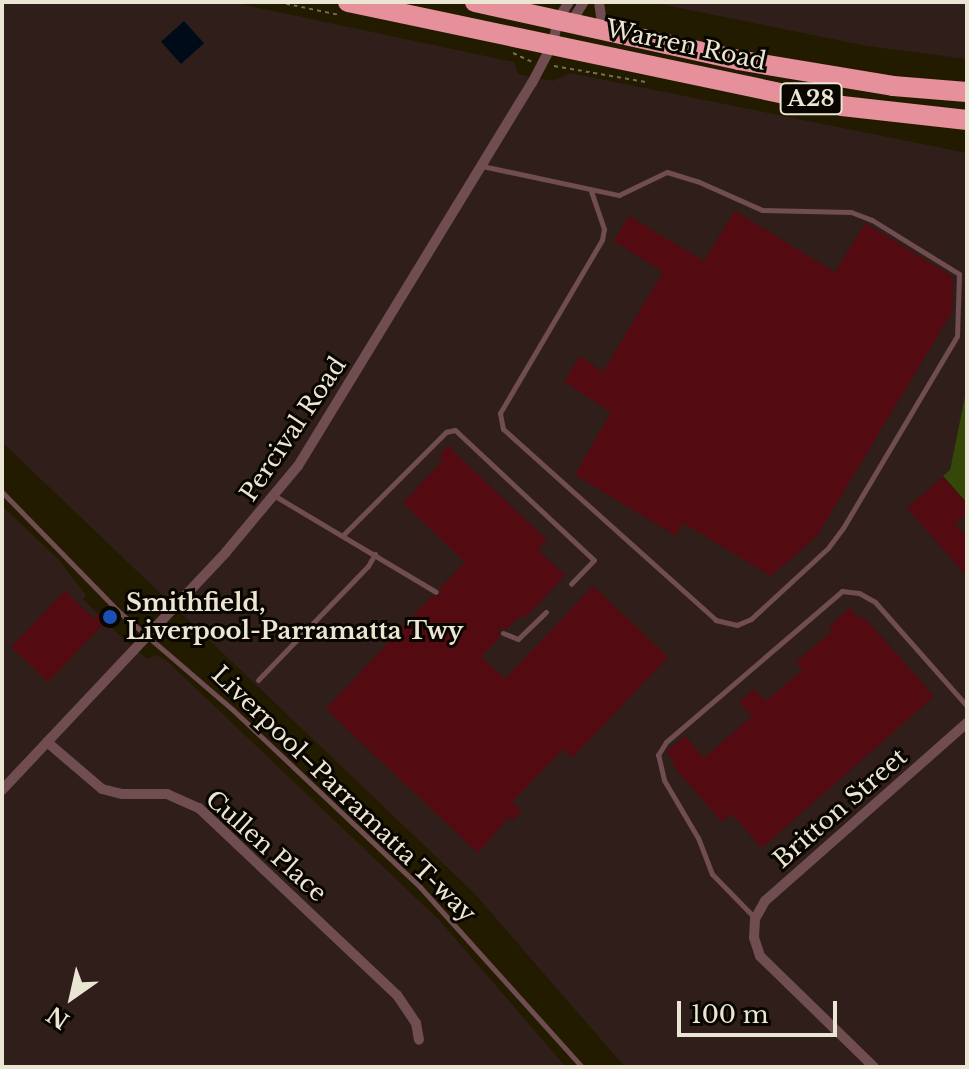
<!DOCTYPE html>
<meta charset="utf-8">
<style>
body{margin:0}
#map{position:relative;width:969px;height:1069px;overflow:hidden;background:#231b00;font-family:"Libre Baskerville",serif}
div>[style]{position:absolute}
.industrial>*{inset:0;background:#301e1a}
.green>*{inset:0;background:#36470a}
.water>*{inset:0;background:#000b1a;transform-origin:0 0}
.building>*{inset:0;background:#530a10}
.path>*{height:2px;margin-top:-1px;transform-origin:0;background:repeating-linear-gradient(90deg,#756e56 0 4px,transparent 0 8px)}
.lane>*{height:5px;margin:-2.5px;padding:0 2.5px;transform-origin:2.5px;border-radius:2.5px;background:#6f4d51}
.street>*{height:10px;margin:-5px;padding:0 5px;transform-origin:5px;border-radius:5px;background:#6f4d51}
.highway>*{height:20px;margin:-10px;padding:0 10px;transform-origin:10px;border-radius:10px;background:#e5909a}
.dots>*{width:22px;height:22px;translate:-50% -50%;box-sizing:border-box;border:4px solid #090600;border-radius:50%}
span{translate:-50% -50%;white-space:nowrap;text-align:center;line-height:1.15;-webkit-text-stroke:6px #090600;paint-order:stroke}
.shield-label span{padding:2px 6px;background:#090600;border:2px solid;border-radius:6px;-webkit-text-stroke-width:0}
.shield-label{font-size:22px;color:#ebe6d4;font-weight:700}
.street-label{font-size:24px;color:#ebe6d4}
.poi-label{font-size:24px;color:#ebe6d4;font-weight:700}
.left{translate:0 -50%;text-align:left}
.frame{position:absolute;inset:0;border:4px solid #ebe6d4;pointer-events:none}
.north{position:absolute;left:32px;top:957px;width:80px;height:80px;-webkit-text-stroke:6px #090600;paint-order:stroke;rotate:214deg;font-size:22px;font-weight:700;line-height:32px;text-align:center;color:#ebe6d4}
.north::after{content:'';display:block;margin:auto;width:28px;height:36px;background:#ebe6d4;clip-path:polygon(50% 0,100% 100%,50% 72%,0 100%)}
.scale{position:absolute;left:677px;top:1001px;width:160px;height:36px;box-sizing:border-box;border:4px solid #ebe6d4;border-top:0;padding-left:10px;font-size:24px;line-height:28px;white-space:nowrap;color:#ebe6d4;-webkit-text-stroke:6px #090600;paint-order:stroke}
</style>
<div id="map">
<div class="industrial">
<i style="clip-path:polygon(2px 2px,231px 2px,514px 62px,518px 74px,553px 81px,570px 73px,967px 153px,967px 386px,950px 470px,943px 477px,967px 504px,967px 1067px,625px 1067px,474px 893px,2px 442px)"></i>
<i style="clip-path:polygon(650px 2px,967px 2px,967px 59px,867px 46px)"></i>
<i style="clip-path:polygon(2px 506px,58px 559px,86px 595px,83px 599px,117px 633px,147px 659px,157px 655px,169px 663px,440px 921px,566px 1067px,2px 1067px)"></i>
</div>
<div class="green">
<i style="clip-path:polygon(967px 386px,967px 503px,943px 476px,950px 470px)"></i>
</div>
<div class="water">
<i style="left:184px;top:21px;width:30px;height:31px;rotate:48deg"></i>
</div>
<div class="building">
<i style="clip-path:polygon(735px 211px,835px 272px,865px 223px,953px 277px,952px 312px,817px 536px,771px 576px,683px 523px,676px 536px,575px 475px,611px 412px,564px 382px,580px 356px,603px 372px,663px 272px,614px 241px,629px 216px,704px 261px)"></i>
<i style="clip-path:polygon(448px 446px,547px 540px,538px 550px,565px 575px,524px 619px,521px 615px,507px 629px,499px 629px,500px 637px,481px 657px,505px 679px,593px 586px,668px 657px,572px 758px,563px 749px,512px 802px,522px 811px,512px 821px,509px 817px,478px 853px,326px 709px,432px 596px,440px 595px,440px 588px,465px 562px,403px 503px,443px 460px,439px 456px)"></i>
<i style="clip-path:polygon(943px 477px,967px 503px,967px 513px,955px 524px,967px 537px,967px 576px,907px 508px)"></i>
<i style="clip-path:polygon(65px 591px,94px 619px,101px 610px,109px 618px,48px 682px,11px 647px)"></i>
<i style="clip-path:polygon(850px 608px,860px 619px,863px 616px,934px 696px,762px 848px,732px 814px,722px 822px,672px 765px,675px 762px,666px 752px,685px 736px,704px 758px,752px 716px,739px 702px,754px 689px,766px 701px,802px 670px,796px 662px,832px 631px,829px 627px)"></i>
</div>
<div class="path">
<i style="left:278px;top:2px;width:62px;rotate:12deg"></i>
<i style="left:513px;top:53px;width:21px;rotate:25deg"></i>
<i style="left:554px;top:66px;width:93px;rotate:9.9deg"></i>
</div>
<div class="lane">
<i style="left:482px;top:166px;width:140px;rotate:12deg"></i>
<i style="left:619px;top:195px;width:53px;rotate:-25.6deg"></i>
<i style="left:667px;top:172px;width:31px;rotate:17deg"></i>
<i style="left:697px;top:181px;width:71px;rotate:24deg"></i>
<i style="left:762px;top:210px;width:89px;rotate:1.3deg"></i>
<i style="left:851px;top:212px;width:22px;rotate:21deg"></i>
<i style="left:872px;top:220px;width:102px;rotate:31.8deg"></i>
<i style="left:959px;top:274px;width:62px;rotate:91.8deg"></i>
<i style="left:957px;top:336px;width:223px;rotate:120.7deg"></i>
<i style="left:843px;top:528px;width:25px;rotate:127deg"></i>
<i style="left:828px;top:548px;width:105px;rotate:137.3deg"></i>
<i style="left:751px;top:619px;width:15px;rotate:157deg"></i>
<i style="left:737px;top:625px;width:22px;rotate:-167deg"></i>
<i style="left:716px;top:620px;width:286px;rotate:-138.1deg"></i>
<i style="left:503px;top:429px;width:16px;rotate:-101deg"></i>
<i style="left:500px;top:413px;width:201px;rotate:-59.5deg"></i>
<i style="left:602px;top:240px;width:11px;rotate:-80deg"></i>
<i style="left:604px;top:229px;width:40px;rotate:-108.9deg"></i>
<i style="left:2px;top:492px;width:166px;rotate:45.7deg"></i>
<i style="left:118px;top:611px;width:152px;rotate:40.7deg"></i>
<i style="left:233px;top:710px;width:257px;rotate:43.4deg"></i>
<i style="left:420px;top:887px;width:242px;rotate:48deg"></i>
<i style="left:275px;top:496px;width:187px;rotate:30.8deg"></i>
<i style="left:343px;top:535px;width:146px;rotate:-45deg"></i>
<i style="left:446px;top:432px;width:9px;rotate:-13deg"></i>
<i style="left:455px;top:430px;width:190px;rotate:43.1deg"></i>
<i style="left:594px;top:560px;width:33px;rotate:134deg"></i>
<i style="left:503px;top:633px;width:16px;rotate:22deg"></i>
<i style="left:518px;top:639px;width:39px;rotate:-44deg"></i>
<i style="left:258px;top:680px;width:158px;rotate:-46deg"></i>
<i style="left:368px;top:566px;width:14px;rotate:-60deg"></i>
<i style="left:754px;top:917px;width:60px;rotate:-134.3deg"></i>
<i style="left:712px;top:874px;width:39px;rotate:-111deg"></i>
<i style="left:698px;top:838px;width:67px;rotate:-120.4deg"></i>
<i style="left:664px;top:780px;width:26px;rotate:-103deg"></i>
<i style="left:658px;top:755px;width:15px;rotate:-58deg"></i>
<i style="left:666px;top:742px;width:232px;rotate:-40.6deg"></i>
<i style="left:842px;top:591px;width:17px;rotate:7deg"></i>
<i style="left:859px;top:593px;width:18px;rotate:29deg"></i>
<i style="left:875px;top:602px;width:139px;rotate:48.5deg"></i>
</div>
<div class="street">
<i style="left:599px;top:2px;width:28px;rotate:82deg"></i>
<i style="left:570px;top:24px;width:26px;rotate:-58deg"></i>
<i style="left:47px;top:742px;width:72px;rotate:40.5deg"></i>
<i style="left:102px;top:789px;width:21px;rotate:14deg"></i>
<i style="left:122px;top:794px;width:45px"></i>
<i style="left:167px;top:794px;width:35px;rotate:24deg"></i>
<i style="left:199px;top:808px;width:272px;rotate:43.4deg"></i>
<i style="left:397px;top:995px;width:34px;rotate:56deg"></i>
<i style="left:416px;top:1023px;width:17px;rotate:80deg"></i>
<i style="left:2px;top:790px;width:327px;rotate:-46.7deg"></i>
<i style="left:226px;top:552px;width:112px;rotate:-50.1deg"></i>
<i style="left:298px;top:466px;width:449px;rotate:-58.6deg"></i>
<i style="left:532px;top:83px;width:45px;rotate:-62.3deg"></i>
<i style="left:553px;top:43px;width:25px;rotate:-78deg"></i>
<i style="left:558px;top:19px;width:20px;rotate:-57deg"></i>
<i style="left:874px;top:1067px;width:159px;rotate:-135.8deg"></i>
<i style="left:760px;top:956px;width:19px;rotate:-108deg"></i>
<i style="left:754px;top:938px;width:19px;rotate:-87deg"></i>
<i style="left:755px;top:919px;width:21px;rotate:-61deg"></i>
<i style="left:765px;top:901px;width:269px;rotate:-41.4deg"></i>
</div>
<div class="highway">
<i style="left:348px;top:2px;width:505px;rotate:11.89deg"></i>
<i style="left:842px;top:106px;width:126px;rotate:6.4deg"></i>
<i style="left:475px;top:2px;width:269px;rotate:12.4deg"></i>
<i style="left:738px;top:60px;width:157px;rotate:9.5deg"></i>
<i style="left:893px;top:86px;width:74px;rotate:4.6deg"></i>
</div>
<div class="dots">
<i style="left:110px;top:617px;background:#1a4fb4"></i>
</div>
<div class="shield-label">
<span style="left:811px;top:99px">A28</span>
</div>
<div class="street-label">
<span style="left:686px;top:45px;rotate:12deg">Warren Road</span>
<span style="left:293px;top:429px;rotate:-56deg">Percival Road</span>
<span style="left:344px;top:794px;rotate:44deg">Liverpool–Parramatta T-way</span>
<span style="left:840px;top:808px;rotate:-41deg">Britton Street</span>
<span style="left:266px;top:846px;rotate:42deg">Cullen Place</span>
</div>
<div class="poi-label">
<span class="left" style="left:126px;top:617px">Smithfield,<br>Liverpool-Parramatta Twy</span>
</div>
<div class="frame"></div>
<div class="north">N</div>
<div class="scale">100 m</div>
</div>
